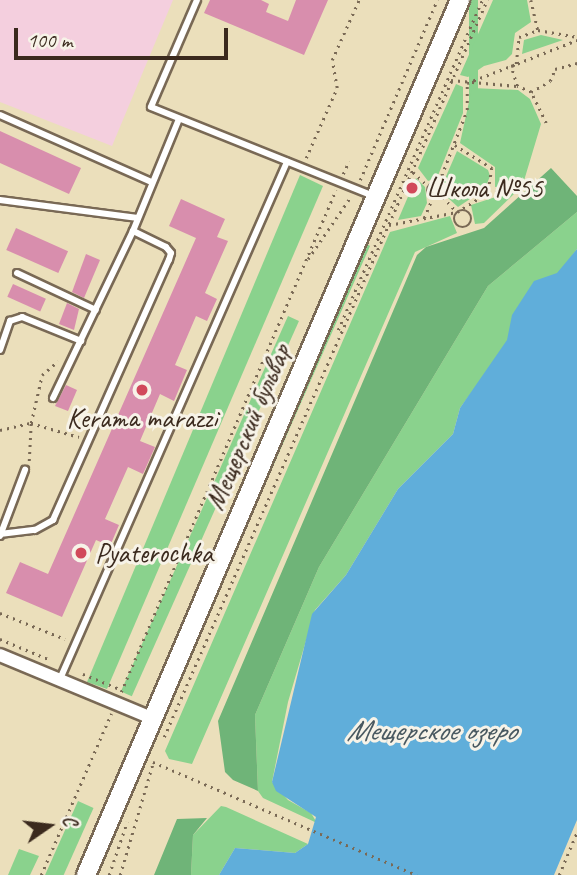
<!DOCTYPE html>
<meta charset="utf-8">
<style>
body{margin:0}
#map{position:relative;width:577px;height:875px;overflow:hidden;background:#ebdfbb;font-family:Caveat,sans-serif}
div>[style]{position:absolute}
.built>*{inset:0;background:#f4cfde}
.green>*{inset:0;background:#8ad28d;transform-origin:0 0}
.forest>*{inset:0;background:#6fb478}
.water>*{inset:0;background:#60aeda}
.building>*{inset:0;background:#d88ead;transform-origin:0 0}
.path>*{height:2.5px;margin-top:-1.25px;transform-origin:0;background:repeating-linear-gradient(90deg,#796955 0 2px,transparent 0 7px)}
.path>.ring{margin:-1.25px;padding:0;box-sizing:content-box;background:none;border:2.5px solid #796955;border-radius:50%}
.roads{filter:drop-shadow(2px 0 #796955) drop-shadow(-2px 0 #796955) drop-shadow(0 2px #796955) drop-shadow(0 -2px #796955)}
.lane>*{height:6px;margin:-3px;padding:0 3px;transform-origin:3px;border-radius:3px;background:#fff}
.street>*{height:12px;margin:-6px;padding:0 6px;transform-origin:6px;border-radius:6px;background:#fff}
.secondary>*{height:18px;margin:-9px;padding:0 9px;transform-origin:9px;border-radius:9px;background:#fff}
.dots>*{width:19px;height:19px;translate:-50% -50%;box-sizing:border-box;border:4px solid #f7f3e8;border-radius:50%}
span{translate:-50% -50%;white-space:nowrap;text-align:center;line-height:1.15;-webkit-text-stroke:6px #f7f3e8;paint-order:stroke}
.poi-label{font-size:28px;color:#3b2a1e}
.left{translate:0 -50%;text-align:left}
.street-label{font-size:28px;color:#3b2a1e}
.water-label{font-size:30px;color:#485860;font-style:italic}
.north{position:absolute;left:14px;top:791px;width:70px;height:70px;-webkit-text-stroke:5px #f7f3e8;paint-order:stroke;rotate:76deg;font-size:19px;font-weight:700;line-height:28px;text-align:center;color:#3b2a1e}
.north::after{content:'';display:block;margin:auto;width:24px;height:32px;background:#3b2a1e;clip-path:polygon(50% 0,100% 100%,50% 72%,0 100%)}
.scale{position:absolute;left:14px;top:28px;width:214px;height:32px;box-sizing:border-box;border:4px solid #3b2a1e;border-top:0;padding-left:9px;font-size:21px;line-height:24px;white-space:nowrap;color:#3b2a1e;-webkit-text-stroke:5px #f7f3e8;paint-order:stroke}
</style>
<div id="map">
<div class="built">
<i style="clip-path:polygon(0 0,173px 0,112px 146px,0 102px)"></i>
</div>
<div class="green">
<i style="left:469px;top:0;width:9px;height:110px"></i>
<i style="clip-path:polygon(493px 0,527px 0,531px 22px,515px 33px,512px 54px,506px 60px,484px 66px,468px 77px,460px 75px)"></i>
<i style="clip-path:polygon(541px 35px,563px 40px,522px 54px,524px 40px)"></i>
<i style="clip-path:polygon(456px 84px,463px 87px,463px 113px,437px 178px,428px 181px,418px 168px)"></i>
<i style="clip-path:polygon(472px 88px,518px 90px,530px 99px,541px 124px,523px 184px,495px 187px,495px 167px,460px 143px)"></i>
<i style="clip-path:polygon(457px 151px,488px 170px,490px 176px,485px 189px,458px 207px,448px 198px,444px 181px)"></i>
<i style="clip-path:polygon(300px 175px,323px 186px,107px 689px,87px 682px)"></i>
<i style="clip-path:polygon(416px 178px,425px 187px,427px 203px,421px 216px,398px 220px)"></i>
<i style="clip-path:polygon(511px 192px,514px 194px,484px 223px,475px 224px,471px 205px)"></i>
<i style="clip-path:polygon(577px 212px,577px 249px,460px 408px,453px 434px,398px 489px,346px 575px,315px 610px,288px 702px,272px 782px,288px 800px,311px 813px,317px 823px,263px 798px,258px 791px,255px 715px,319px 567px,488px 286px)"></i>
<i style="clip-path:polygon(450px 216px,457px 233px,415px 252px,192px 764px,169px 759px,165px 751px,390px 232px)"></i>
<i style="clip-path:polygon(366px 243px,370px 246px,147px 753px,144px 751px)"></i>
<i style="left:288px;top:316px;width:12px;height:411px;rotate:24deg"></i>
<i style="left:78px;top:801px;width:17px;height:81px;rotate:24deg"></i>
<i style="clip-path:polygon(221px 806px,226px 807px,308px 844px,295px 853px,235px 848px,219px 875px,191px 875px,193px 835px)"></i>
<i style="clip-path:polygon(19px 849px,39px 856px,30px 875px,8px 875px)"></i>
</div>
<div class="forest">
<i style="clip-path:polygon(551px 168px,577px 196px,577px 212px,488px 286px,319px 567px,255px 715px,258px 791px,233px 780px,225px 772px,218px 721px,417px 255px,426px 247px,484px 228px)"></i>
<i style="clip-path:polygon(207px 818px,193px 835px,191px 875px,154px 875px,177px 819px)"></i>
</div>
<div class="water">
<i style="clip-path:polygon(577px 249px,577px 820px,554px 875px,219px 875px,235px 848px,295px 853px,308px 844px,316px 817px,276px 791px,272px 782px,312px 614px,346px 575px,398px 489px,453px 434px,460px 408px,507px 340px,512px 315px,534px 281px,557px 273px)"></i>
</div>
<div class="building">
<i style="clip-path:polygon(210px 0,261px 0,269px 4px,266px 12px,288px 21px,296px 0,328px 0,304px 55px,204px 13px)"></i>
<i style="clip-path:polygon(0 131px,81px 168px,69px 194px,0 163px)"></i>
<i style="clip-path:polygon(181px 199px,225px 219px,217px 237px,228px 241px,205px 293px,217px 299px,207px 321px,196px 316px,175px 365px,187px 370px,174px 401px,160px 394px,140px 441px,155px 447px,143px 474px,128px 467px,105px 519px,119px 525px,110px 546px,96px 540px,62px 617px,6px 593px,20px 562px,48px 574px,196px 238px,169px 226px)"></i>
<i style="left:16px;top:228px;width:57px;height:24px;rotate:24deg"></i>
<i style="clip-path:polygon(86px 254px,100px 260px,84px 298px,72px 292px)"></i>
<i style="left:13px;top:284px;width:36px;height:14px;rotate:24deg"></i>
<i style="clip-path:polygon(67px 303px,79px 309px,74px 330px,59px 324px)"></i>
<i style="clip-path:polygon(66px 385px,77px 390px,68px 411px,55px 406px)"></i>
</div>
<div class="path">
<i style="left:531px;top:0;width:31px;rotate:77deg"></i>
<i style="left:451px;top:80px;width:66px;rotate:5.2deg"></i>
<i style="left:531px;top:92px;width:22px;rotate:-30deg"></i>
<i style="left:550px;top:81px;width:13px;rotate:-67deg"></i>
<i style="left:555px;top:69px;width:23px;rotate:-15deg"></i>
<i style="left:546px;top:123px;width:34px;rotate:-116deg"></i>
<i style="left:531px;top:92px;width:15px;rotate:-157deg"></i>
<i style="left:517px;top:86px;width:21px;rotate:-107deg"></i>
<i style="left:511px;top:66px;width:71px;rotate:-21.5deg"></i>
<i style="left:455px;top:145px;width:44px;rotate:31.9deg"></i>
<i style="left:492px;top:168px;width:25px;rotate:99deg"></i>
<i style="left:306px;top:158px;width:77px;rotate:-66.1deg"></i>
<i style="left:337px;top:88px;width:28px;rotate:-100deg"></i>
<i style="left:332px;top:60px;width:66px;rotate:-65.8deg"></i>
<i style="left:413px;top:172px;width:21px;rotate:43deg"></i>
<i style="left:343px;top:174px;width:14px;rotate:-65deg"></i>
<i style="left:360px;top:180px;width:196px;rotate:-66.8deg"></i>
<i class="ring" style="left:427px;top:182px;width:15.5px;height:15.5px"></i>
<i style="left:439px;top:182px;width:77px;rotate:-68.7deg"></i>
<i style="left:467px;top:110px;width:27px;rotate:-90deg"></i>
<i style="left:467px;top:83px;width:53px;rotate:-21.2deg"></i>
<i style="left:516px;top:64px;width:27px;rotate:-84deg"></i>
<i style="left:519px;top:37px;width:20px;rotate:-20deg"></i>
<i style="left:538px;top:30px;width:40px;rotate:10deg"></i>
<i style="left:443px;top:197px;width:21px;rotate:47deg"></i>
<i class="ring" style="left:454px;top:210px;width:15.5px;height:15.5px"></i>
<i style="left:424px;top:218px;width:21px;rotate:-67deg"></i>
<i style="left:389px;top:225px;width:69px;rotate:-10.8deg"></i>
<i style="left:457px;top:212px;width:36px;rotate:-32deg"></i>
<i style="left:488px;top:193px;width:40px;rotate:-8.5deg"></i>
<i style="left:308px;top:259px;width:74px;rotate:-55.5deg"></i>
<i style="left:338px;top:330px;width:360px;rotate:-66.4deg"></i>
<i style="left:0;top:430px;width:32px;rotate:-13deg"></i>
<i style="left:31px;top:423px;width:50px;rotate:16.3deg"></i>
<i style="left:29px;top:461px;width:38px;rotate:-87deg"></i>
<i style="left:31px;top:423px;width:49px;rotate:-77.1deg"></i>
<i style="left:42px;top:375px;width:21px;rotate:-41deg"></i>
<i style="left:0;top:613px;width:70px;rotate:21.8deg"></i>
<i style="left:0;top:639px;width:52px;rotate:22.6deg"></i>
<i style="left:83px;top:674px;width:42px;rotate:22.3deg"></i>
<i style="left:121px;top:692px;width:546px;rotate:-66.82deg"></i>
<i style="left:164px;top:737px;width:805px;rotate:-66.33deg"></i>
<i style="left:153px;top:762px;width:287px;rotate:23.2deg"></i>
<i style="left:41px;top:875px;width:176px;rotate:-66.5deg"></i>
<i style="left:109px;top:875px;width:56px;rotate:-71.2deg"></i>
<i style="left:120px;top:875px;width:117px;rotate:-73.6deg"></i>
<i style="left:559px;top:875px;width:47px;rotate:-67.3deg"></i>
</div>
<div class="roads">
<div class="lane">
<i style="left:197px;top:0;width:116px;rotate:113.3deg"></i>
<i style="left:151px;top:107px;width:240px;rotate:21.8deg"></i>
<i style="left:0;top:115px;width:165px;rotate:23.9deg"></i>
<i style="left:0;top:200px;width:139px;rotate:7.4deg"></i>
<i style="left:17px;top:273px;width:87px;rotate:25.1deg"></i>
<i style="left:0;top:350px;width:31px;rotate:-71deg"></i>
<i style="left:10px;top:321px;width:13px;rotate:-18deg"></i>
<i style="left:22px;top:317px;width:64px;rotate:22.1deg"></i>
<i style="left:53px;top:398px;width:185px;rotate:-64.4deg"></i>
<i style="left:0;top:534px;width:35px;rotate:-7deg"></i>
<i style="left:35px;top:530px;width:21px;rotate:-29deg"></i>
<i style="left:53px;top:520px;width:285px;rotate:-66deg"></i>
<i style="left:169px;top:260px;width:7px;rotate:-74deg"></i>
<i style="left:171px;top:253px;width:8px;rotate:-130deg"></i>
<i style="left:166px;top:247px;width:37px;rotate:-154deg"></i>
<i style="left:133px;top:231px;width:121px;rotate:-67.7deg"></i>
<i style="left:0;top:536px;width:71px;rotate:-69.3deg"></i>
<i style="left:60px;top:679px;width:565px;rotate:-66.3deg"></i>
</div>
<div class="street">
<i style="left:0;top:655px;width:164px;rotate:22.6deg"></i>
</div>
<div class="secondary">
<i style="left:86px;top:875px;width:952px;rotate:-66.86deg"></i>
</div>
</div>
<div class="dots">
<i style="left:412px;top:188px;background:#d1495b"></i>
<i style="left:142px;top:390px;background:#d1495b"></i>
<i style="left:81px;top:553px;background:#d1495b"></i>
</div>
<div class="poi-label">
<span class="left" style="left:426px;top:188px">Школа №55</span>
<span style="left:142px;top:418px">Kerama marazzi</span>
<span class="left" style="left:95px;top:553px">Pyaterochka</span>
</div>
<div class="street-label">
<span style="left:248px;top:427px;rotate:-67deg">Мещерский бульвар</span>
</div>
<div class="water-label">
<span style="left:431px;top:730px">Мещерское озеро</span>
</div>
<div class="north">С</div>
<div class="scale">100 m</div>
</div>
